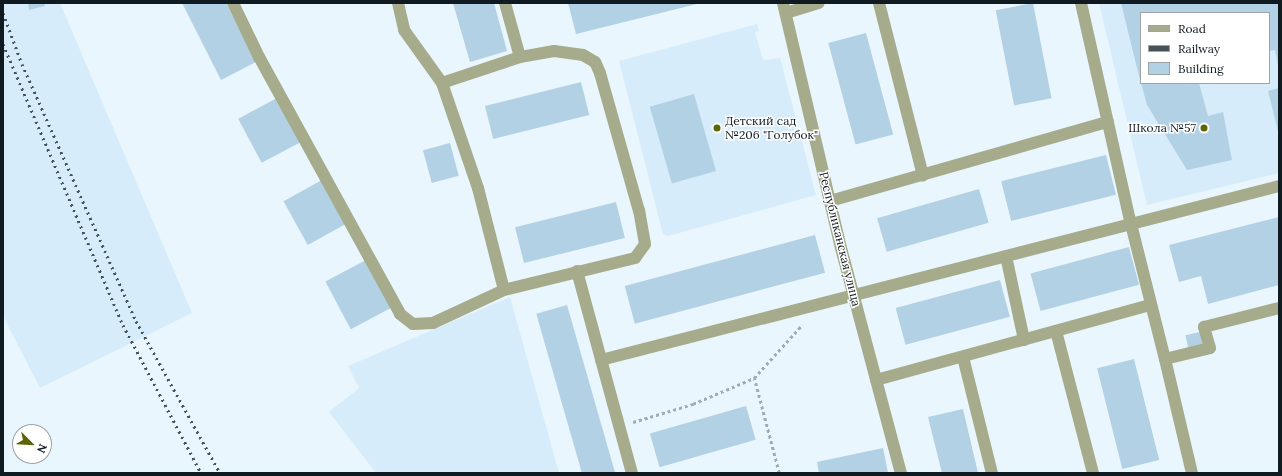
<!DOCTYPE html>
<meta charset="utf-8">
<style>
body{margin:0}
#map{position:relative;width:1282px;height:476px;overflow:hidden;background:#e9f6fd;font-family:Lora,serif}
div>[style]{position:absolute}
.built>*{inset:0;background:#d6ecfb}
.building>*{inset:0;background:#b3d1e4;transform-origin:0 0}
.path>*{height:2.5px;margin-top:-1.25px;transform-origin:0;background:repeating-linear-gradient(90deg,#9facb3 0 3px,transparent 0 6px)}
.minor>*{height:12px;margin:-6px;padding:0 6px;transform-origin:6px;border-radius:6px;background:#a6ab8b}
.rail>*{height:3px;margin-top:-1.5px;transform-origin:0;background:repeating-linear-gradient(90deg,#465259 0 2px,transparent 0 6px)}
.dots>*{width:11px;height:11px;translate:-50% -50%;box-sizing:border-box;border:2px solid #fff;border-radius:50%}
span{translate:-50% -50%;white-space:nowrap;text-align:center;line-height:1.15;-webkit-text-stroke:3px #fff;paint-order:stroke}
.poi-label{font-size:12px;color:#0f1a21}
.left{translate:0 -50%;text-align:left}
.right{translate:-100% -50%;text-align:right}
.street-label{font-size:12px;color:#0f1a21}
.frame{position:absolute;inset:0;border:4px solid #0f1a21;pointer-events:none}
.legend{position:absolute;left:1140px;top:12px;width:130px;height:72px;box-sizing:border-box;background:#fff;border:1px solid #9fa3a6;margin:0;padding:5px 7px;list-style:none;font-size:12px;color:#0f1a21}
.legend li{display:flex;align-items:center;gap:8px;height:20px}
.legend b{width:20px;border:1px solid #9fa3a6}
.north{position:absolute;left:12px;top:424px;width:40px;height:40px;box-sizing:border-box;background:#fff;border:1px solid #9fa3a6;border-radius:50%;rotate:114deg;font-size:11px;font-weight:700;line-height:16px;text-align:center;color:#0f1a21}
.north::after{content:'';display:block;margin:auto;width:14px;height:18px;background:#5d6402;clip-path:polygon(50% 0,100% 100%,50% 72%,0 100%)}
</style>
<div id="map">
<div class="built">
<i style="clip-path:polygon(3px 3px,60px 3px,192px 313px,40px 388px,3px 316px)"></i>
<i style="clip-path:polygon(evenodd,1099px 3px,1279px 3px,1279px 173px,1147px 205px,1099px 3px,1141px 13px,1269px 13px,1269px 83px,1141px 83px,1141px 13px)"></i>
<i style="clip-path:polygon(757px 24px,759px 31px,755px 32px,763px 60px,780px 58px,816px 195px,668px 236px,663px 234px,619px 61px)"></i>
<i style="clip-path:polygon(510px 297px,559px 473px,376px 473px,329px 412px,359px 388px,348px 366px)"></i>
</div>
<div class="building">
<i style="clip-path:polygon(28px 3px,44px 3px,45px 6px,29px 10px)"></i>
<i style="clip-path:polygon(182px 3px,226px 3px,256px 62px,221px 80px)"></i>
<i style="clip-path:polygon(453px 3px,494px 3px,507px 51px,470px 62px)"></i>
<i style="clip-path:polygon(568px 3px,697px 3px,697px 4px,576px 34px)"></i>
<i style="left:1033px;top:3px;width:97px;height:38px;rotate:79deg"></i>
<i style="clip-path:polygon(1121px 3px,1279px 3px,1279px 70px,1275px 50px,1269px 51px,1269px 13px,1141px 13px,1140px 80px)"></i>
<i style="left:866px;top:33px;width:105px;height:39px;rotate:75deg"></i>
<i style="left:581px;top:82px;width:34px;height:99px;rotate:76deg"></i>
<i style="clip-path:polygon(1141px 83px,1199px 83px,1208px 116px,1223px 112px,1232px 160px,1187px 170px,1147px 105px)"></i>
<i style="clip-path:polygon(1279px 88px,1279px 131px,1278px 131px,1268px 91px)"></i>
<i style="left:694px;top:94px;width:80px;height:46px;rotate:74deg"></i>
<i style="left:277px;top:98px;width:50px;height:44px;rotate:62deg"></i>
<i style="left:450px;top:143px;width:34px;height:28px;rotate:75deg"></i>
<i style="left:1106px;top:155px;width:41px;height:108px;rotate:76deg"></i>
<i style="left:322px;top:180px;width:50px;height:44px;rotate:61deg"></i>
<i style="left:979px;top:189px;width:35px;height:106px;rotate:74deg"></i>
<i style="left:616px;top:202px;width:37px;height:104px;rotate:76deg"></i>
<i style="clip-path:polygon(1279px 217px,1279px 285px,1208px 304px,1201px 276px,1179px 282px,1169px 245px)"></i>
<i style="left:815px;top:235px;width:39px;height:197px;rotate:75deg"></i>
<i style="left:1129px;top:247px;width:39px;height:102px;rotate:75deg"></i>
<i style="left:366px;top:260px;width:54px;height:46px;rotate:62deg"></i>
<i style="left:1000px;top:280px;width:38px;height:108px;rotate:75deg"></i>
<i style="left:567px;top:305px;width:174px;height:32px;rotate:74deg"></i>
<i style="left:1200px;top:332px;width:13px;height:15px;rotate:77deg"></i>
<i style="left:1134px;top:359px;width:104px;height:38px;rotate:76deg"></i>
<i style="left:746px;top:406px;width:35px;height:100px;rotate:74deg"></i>
<i style="clip-path:polygon(963px 409px,978px 473px,942px 473px,928px 417px)"></i>
<i style="clip-path:polygon(883px 448px,888px 473px,819px 473px,817px 462px)"></i>
</div>
<div class="path">
<i style="left:633px;top:422px;width:63px;rotate:-16.7deg"></i>
<i style="left:693px;top:404px;width:66px;rotate:-23.1deg"></i>
<i style="left:779px;top:473px;width:98px;rotate:-104.7deg"></i>
<i style="left:754px;top:378px;width:72px;rotate:-47.8deg"></i>
</div>
<div class="minor">
<i style="left:233px;top:3px;width:60px;rotate:64.3deg"></i>
<i style="left:259px;top:57px;width:293px;rotate:61.2deg"></i>
<i style="left:400px;top:314px;width:16px;rotate:38deg"></i>
<i style="left:413px;top:324px;width:20px;rotate:-3deg"></i>
<i style="left:433px;top:323px;width:78px;rotate:-24.9deg"></i>
<i style="left:504px;top:290px;width:135px;rotate:-13.7deg"></i>
<i style="left:635px;top:258px;width:17px;rotate:-54deg"></i>
<i style="left:645px;top:244px;width:34px;rotate:-100deg"></i>
<i style="left:639px;top:211px;width:143px;rotate:-105.8deg"></i>
<i style="left:600px;top:73px;width:12px;rotate:-114deg"></i>
<i style="left:595px;top:62px;width:14px;rotate:-150deg"></i>
<i style="left:583px;top:55px;width:29px;rotate:-172deg"></i>
<i style="left:554px;top:51px;width:35px;rotate:170deg"></i>
<i style="left:520px;top:57px;width:82px;rotate:161.6deg"></i>
<i style="left:398px;top:3px;width:28px;rotate:77deg"></i>
<i style="left:404px;top:30px;width:65px;rotate:54.4deg"></i>
<i style="left:442px;top:83px;width:111px;rotate:71.1deg"></i>
<i style="left:478px;top:188px;width:105px;rotate:75.7deg"></i>
<i style="left:505px;top:3px;width:56px;rotate:74.5deg"></i>
<i style="left:783px;top:3px;width:252px;rotate:76.7deg"></i>
<i style="left:841px;top:248px;width:233px;rotate:75.1deg"></i>
<i style="left:879px;top:3px;width:178px;rotate:75.7deg"></i>
<i style="left:1081px;top:3px;width:227px;rotate:77.3deg"></i>
<i style="left:1131px;top:224px;width:139px;rotate:75.9deg"></i>
<i style="left:1165px;top:359px;width:46px;rotate:-13.7deg"></i>
<i style="left:1210px;top:348px;width:22px;rotate:-106deg"></i>
<i style="left:1204px;top:327px;width:77px;rotate:-14.2deg"></i>
<i style="left:786px;top:13px;width:34px;rotate:-17deg"></i>
<i style="left:830px;top:201px;width:289px;rotate:-15.9deg"></i>
<i style="left:1006px;top:256px;width:86px;rotate:77.9deg"></i>
<i style="left:577px;top:271px;width:209px;rotate:74.8deg"></i>
<i style="left:1056px;top:331px;width:147px;rotate:75.4deg"></i>
<i style="left:963px;top:357px;width:120px;rotate:76deg"></i>
<i style="left:1165px;top:359px;width:117px;rotate:76.7deg"></i>
<i style="left:601px;top:360px;width:700px;rotate:-14.39deg"></i>
<i style="left:876px;top:380px;width:285px;rotate:-15.3deg"></i>
</div>
<div class="rail">
<i style="left:3px;top:13px;width:54px;rotate:69.6deg"></i>
<i style="left:22px;top:64px;width:281px;rotate:66.1deg"></i>
<i style="left:136px;top:321px;width:174px;rotate:61.1deg"></i>
<i style="left:3px;top:44px;width:306px;rotate:66.9deg"></i>
<i style="left:123px;top:325px;width:167px;rotate:62.2deg"></i>
</div>
<div class="dots">
<i style="left:717px;top:128px;background:#5d6402"></i>
<i style="left:1204px;top:128px;background:#5d6402"></i>
</div>
<div class="poi-label">
<span class="left" style="left:725px;top:128px">Детский сад<br>№206 "Голубок"</span>
<span class="right" style="left:1196px;top:128px">Школа №57</span>
</div>
<div class="street-label">
<span style="left:840px;top:239px;rotate:76deg">Республиканская улица</span>
</div>
<div class="frame"></div>
<ul class="legend">
<li><b style="height:5px;background:#a6ab8b"></b>Road</li>
<li><b style="height:5px;background:#465259"></b>Railway</li>
<li><b style="height:11px;background:#b3d1e4"></b>Building</li>
</ul>
<div class="north">N</div>
</div>
